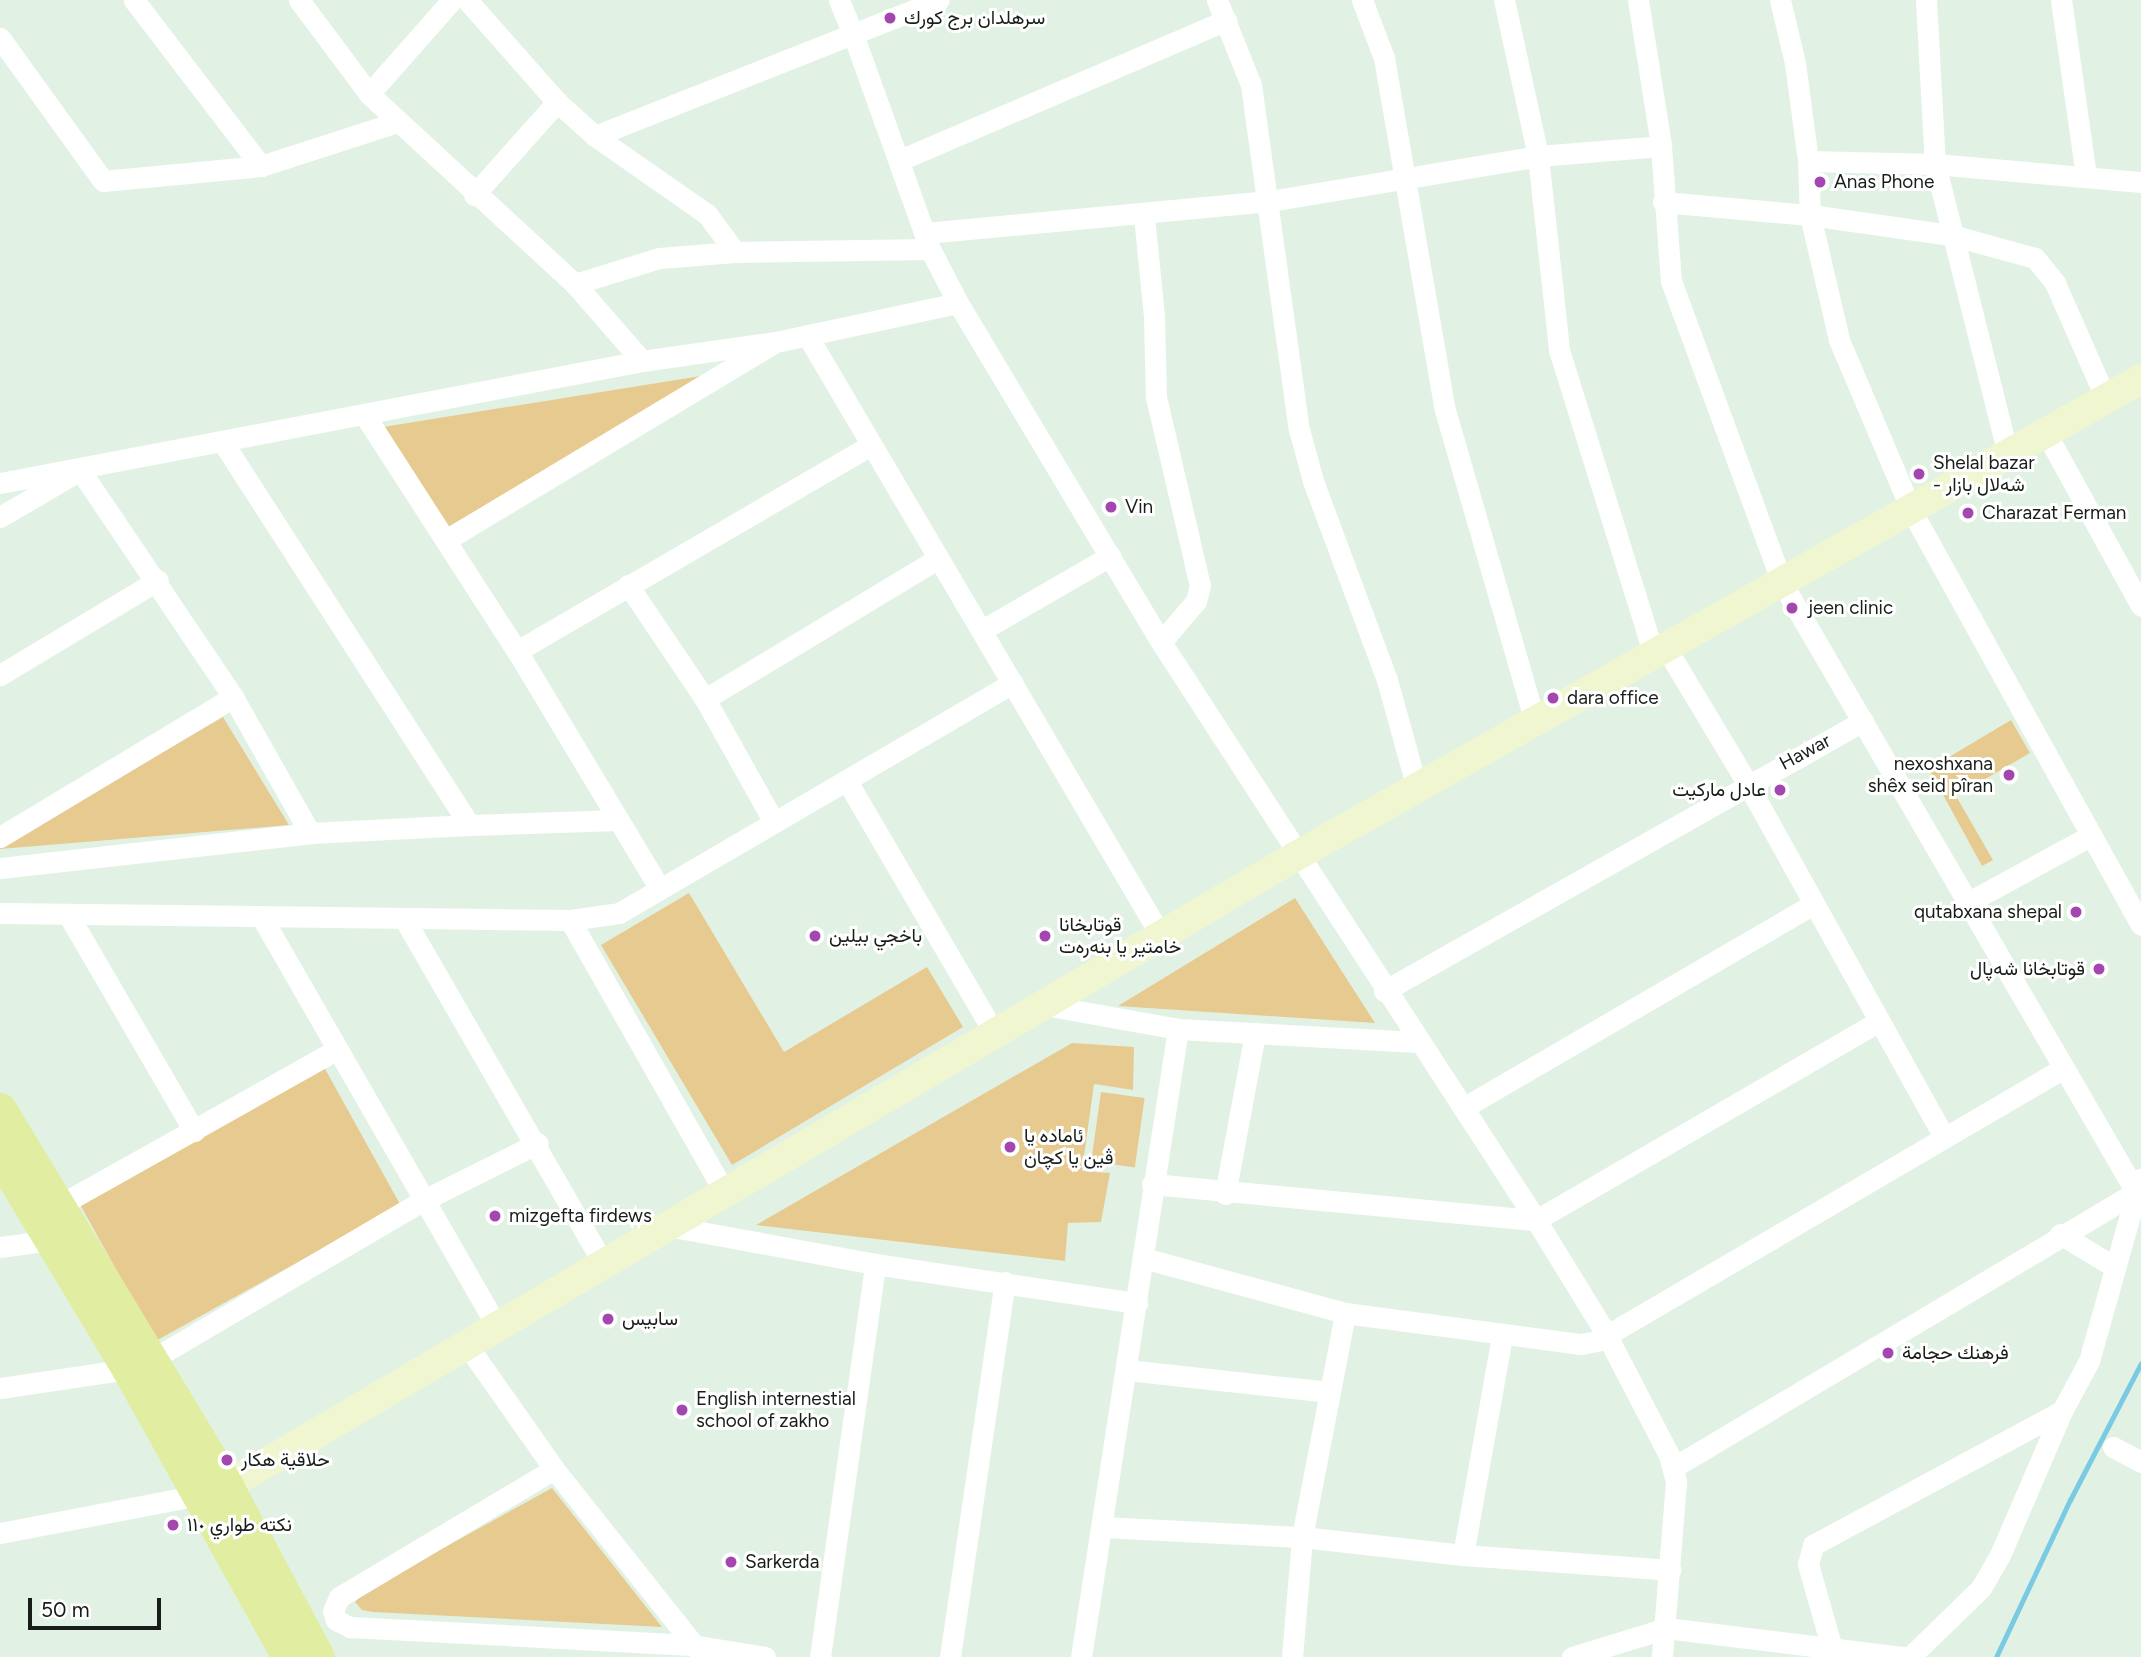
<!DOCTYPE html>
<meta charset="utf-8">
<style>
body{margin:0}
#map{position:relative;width:2141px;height:1657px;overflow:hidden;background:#e1f2e5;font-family:Figtree,Vazirmatn,sans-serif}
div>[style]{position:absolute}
.green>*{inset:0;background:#e7ca90;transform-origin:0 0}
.stream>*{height:5px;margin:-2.5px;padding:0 2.5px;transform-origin:2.5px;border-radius:2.5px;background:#7bcae4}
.minor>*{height:21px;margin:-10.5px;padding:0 10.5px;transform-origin:10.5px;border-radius:10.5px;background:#fff}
.secondary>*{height:30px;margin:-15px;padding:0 15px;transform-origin:15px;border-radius:15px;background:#f0f6d0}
.primary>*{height:33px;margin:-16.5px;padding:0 16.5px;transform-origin:16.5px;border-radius:16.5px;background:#e1eea2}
.dots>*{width:19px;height:19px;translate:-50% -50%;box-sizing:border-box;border:4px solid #fff;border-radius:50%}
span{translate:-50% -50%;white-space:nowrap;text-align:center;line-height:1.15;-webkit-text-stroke:6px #fff;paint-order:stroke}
.poi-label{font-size:19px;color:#171e19}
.left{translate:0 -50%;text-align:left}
.right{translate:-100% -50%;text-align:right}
.street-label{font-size:19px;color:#171e19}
.scale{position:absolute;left:28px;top:1598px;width:133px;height:32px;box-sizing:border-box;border:4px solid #171e19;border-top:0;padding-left:9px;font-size:21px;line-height:24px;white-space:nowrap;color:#171e19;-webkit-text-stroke:5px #fff;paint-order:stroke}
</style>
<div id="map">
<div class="green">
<i style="clip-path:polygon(707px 375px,446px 528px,383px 427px)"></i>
<i style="clip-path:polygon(223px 717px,289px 825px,0 849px,0 848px)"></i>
<i style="clip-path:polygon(2011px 720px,2030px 753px,1956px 796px,1993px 860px,1982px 866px,1929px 769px)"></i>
<i style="clip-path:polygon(689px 893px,784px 1052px,927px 967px,963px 1027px,732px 1165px,601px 945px)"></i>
<i style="clip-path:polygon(1295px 898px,1375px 1023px,1118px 1006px)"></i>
<i style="clip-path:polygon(1072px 1043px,1134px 1047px,1133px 1090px,1094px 1084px,1082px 1171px,1110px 1173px,1101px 1222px,1068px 1223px,1065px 1261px,756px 1225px)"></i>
<i style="left:324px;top:1067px;width:158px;height:280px;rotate:61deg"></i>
<i style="left:1101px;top:1092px;width:44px;height:70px;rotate:8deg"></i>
<i style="clip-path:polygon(552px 1488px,662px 1627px,373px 1612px,362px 1610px,355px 1602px,364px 1592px)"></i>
</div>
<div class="stream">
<i style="left:1996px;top:1657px;width:174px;rotate:-64.8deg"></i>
<i style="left:2070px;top:1500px;width:154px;rotate:-62.6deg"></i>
</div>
<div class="minor">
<i style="left:134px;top:0;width:209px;rotate:52.6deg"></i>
<i style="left:299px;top:0;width:117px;rotate:53.3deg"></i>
<i style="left:369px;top:94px;width:280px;rotate:42.7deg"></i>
<i style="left:575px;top:284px;width:102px;rotate:49deg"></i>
<i style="left:467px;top:0;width:136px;rotate:48.6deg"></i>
<i style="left:557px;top:102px;width:51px;rotate:41.8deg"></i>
<i style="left:595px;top:136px;width:136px;rotate:34.9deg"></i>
<i style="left:707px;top:214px;width:47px;rotate:53.6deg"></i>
<i style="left:735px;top:252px;width:76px;rotate:175.5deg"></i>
<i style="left:659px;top:258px;width:88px;rotate:162.8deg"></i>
<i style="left:839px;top:0;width:37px;rotate:68deg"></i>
<i style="left:853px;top:34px;width:92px;rotate:-21.6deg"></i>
<i style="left:1217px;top:0;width:92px;rotate:68.2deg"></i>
<i style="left:1251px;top:85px;width:347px;rotate:82.1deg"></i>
<i style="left:1299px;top:429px;width:54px;rotate:74.9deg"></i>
<i style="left:1313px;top:481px;width:212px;rotate:69.6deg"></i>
<i style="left:1387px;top:680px;width:112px;rotate:74.5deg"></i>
<i style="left:1362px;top:0;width:62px;rotate:69.2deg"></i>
<i style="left:1384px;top:58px;width:357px;rotate:80.2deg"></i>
<i style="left:1445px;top:410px;width:325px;rotate:73.9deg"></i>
<i style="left:1504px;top:0;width:160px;rotate:77.7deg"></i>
<i style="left:1538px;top:156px;width:195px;rotate:83.8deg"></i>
<i style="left:1559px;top:350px;width:319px;rotate:72.7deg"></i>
<i style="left:1638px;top:0;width:148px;rotate:81deg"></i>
<i style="left:1661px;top:146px;width:135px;rotate:85.8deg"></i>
<i style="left:1671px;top:281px;width:322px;rotate:69.8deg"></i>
<i style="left:1782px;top:583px;width:704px;rotate:59.83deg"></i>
<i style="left:1780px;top:0;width:65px;rotate:76.6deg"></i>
<i style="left:1795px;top:63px;width:99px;rotate:82.4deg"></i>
<i style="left:1808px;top:161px;width:54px;rotate:87.9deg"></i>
<i style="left:1810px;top:215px;width:128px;rotate:76.9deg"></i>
<i style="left:1839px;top:340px;width:185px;rotate:67deg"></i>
<i style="left:1911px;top:510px;width:474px;rotate:61deg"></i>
<i style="left:1926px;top:0;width:164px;rotate:86.9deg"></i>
<i style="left:1935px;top:164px;width:299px;rotate:75.9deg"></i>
<i style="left:2061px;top:0;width:178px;rotate:81.9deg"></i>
<i style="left:0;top:38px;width:176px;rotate:54.2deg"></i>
<i style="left:103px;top:181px;width:159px;rotate:-5.4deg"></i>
<i style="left:261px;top:166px;width:143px;rotate:-17.9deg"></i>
<i style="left:369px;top:94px;width:125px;rotate:-48.6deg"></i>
<i style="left:595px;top:136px;width:277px;rotate:-21.6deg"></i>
<i style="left:853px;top:34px;width:228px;rotate:70.3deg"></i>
<i style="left:930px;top:249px;width:61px;rotate:62.6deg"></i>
<i style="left:958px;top:303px;width:395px;rotate:59.1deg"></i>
<i style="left:1161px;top:642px;width:689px;rotate:57.02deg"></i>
<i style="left:1536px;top:1220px;width:134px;rotate:58.4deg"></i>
<i style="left:1606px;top:1334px;width:136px;rotate:62.5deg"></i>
<i style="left:1669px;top:1455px;width:28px;rotate:75deg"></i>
<i style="left:1676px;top:1482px;width:176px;rotate:94.6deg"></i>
<i style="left:900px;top:160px;width:355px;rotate:-23.2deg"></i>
<i style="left:1808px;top:161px;width:127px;rotate:1.4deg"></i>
<i style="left:1935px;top:164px;width:207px;rotate:5deg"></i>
<i style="left:474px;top:195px;width:125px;rotate:-48.3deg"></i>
<i style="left:1663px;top:202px;width:148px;rotate:5.1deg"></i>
<i style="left:1810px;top:215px;width:142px;rotate:8.1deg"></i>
<i style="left:1951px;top:235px;width:87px;rotate:15.3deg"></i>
<i style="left:2035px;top:258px;width:32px;rotate:51deg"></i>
<i style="left:2055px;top:283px;width:127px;rotate:66.3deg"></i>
<i style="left:1144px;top:216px;width:101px;rotate:84.3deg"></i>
<i style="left:1154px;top:317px;width:80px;rotate:88.6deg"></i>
<i style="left:1156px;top:397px;width:194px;rotate:76.9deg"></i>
<i style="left:1200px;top:586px;width:16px;rotate:105deg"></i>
<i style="left:1196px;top:601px;width:54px;rotate:130.5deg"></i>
<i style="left:925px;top:233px;width:346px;rotate:-5.3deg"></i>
<i style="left:1270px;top:201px;width:272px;rotate:-9.5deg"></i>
<i style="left:1538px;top:156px;width:123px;rotate:-4.6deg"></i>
<i style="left:735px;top:252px;width:195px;rotate:-0.9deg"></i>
<i style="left:807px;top:335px;width:698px;rotate:59.5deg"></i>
<i style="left:364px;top:414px;width:282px;rotate:57.2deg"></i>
<i style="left:517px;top:651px;width:275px;rotate:59deg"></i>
<i style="left:2046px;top:433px;width:197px;rotate:61.2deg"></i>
<i style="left:222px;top:441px;width:457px;rotate:57.2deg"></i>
<i style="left:469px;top:825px;width:149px;rotate:-1.9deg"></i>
<i style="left:0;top:483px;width:653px;rotate:-10.76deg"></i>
<i style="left:642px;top:361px;width:135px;rotate:-8.1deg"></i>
<i style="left:0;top:517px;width:93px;rotate:-30.4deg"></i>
<i style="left:80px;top:470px;width:274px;rotate:56deg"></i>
<i style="left:233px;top:697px;width:156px;rotate:60.5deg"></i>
<i style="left:446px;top:540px;width:385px;rotate:-31deg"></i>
<i style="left:776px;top:342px;width:186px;rotate:-12.1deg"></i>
<i style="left:628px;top:585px;width:138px;rotate:56deg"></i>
<i style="left:705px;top:699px;width:141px;rotate:60.7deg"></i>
<i style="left:982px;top:630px;width:148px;rotate:-30deg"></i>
<i style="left:1666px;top:648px;width:157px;rotate:59deg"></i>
<i style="left:1747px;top:783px;width:405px;rotate:60.9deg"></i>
<i style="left:517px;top:651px;width:410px;rotate:-30.2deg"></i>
<i style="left:0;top:675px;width:184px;rotate:-31deg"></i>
<i style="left:705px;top:699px;width:271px;rotate:-31.1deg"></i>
<i style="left:847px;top:781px;width:293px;rotate:59.7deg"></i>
<i style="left:0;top:837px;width:272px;rotate:-31deg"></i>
<i style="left:0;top:868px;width:312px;rotate:-6.4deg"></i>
<i style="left:310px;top:833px;width:159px;rotate:-2.9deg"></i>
<i style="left:1967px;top:903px;width:140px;rotate:-28.6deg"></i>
<i style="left:0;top:913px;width:570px;rotate:0.7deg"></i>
<i style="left:69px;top:916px;width:249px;rotate:59.8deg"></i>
<i style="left:261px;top:916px;width:474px;rotate:60.1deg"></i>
<i style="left:405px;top:920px;width:397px;rotate:60deg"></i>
<i style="left:1384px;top:991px;width:550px;rotate:-29.41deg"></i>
<i style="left:1045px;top:1005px;width:135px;rotate:10.2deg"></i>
<i style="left:1178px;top:1029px;width:240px;rotate:3.1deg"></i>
<i style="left:1463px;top:1108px;width:405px;rotate:-30.2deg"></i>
<i style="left:1152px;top:1184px;width:386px;rotate:5.4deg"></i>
<i style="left:1536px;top:1220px;width:397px;rotate:-30.1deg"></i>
<i style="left:725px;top:1193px;width:314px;rotate:-119.6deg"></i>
<i style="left:570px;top:920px;width:49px;rotate:-8.1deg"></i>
<i style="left:619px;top:913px;width:456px;rotate:-30.3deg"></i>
<i style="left:1225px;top:1194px;width:164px;rotate:-79.4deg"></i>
<i style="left:58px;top:1206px;width:319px;rotate:-29.3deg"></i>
<i style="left:668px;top:1226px;width:210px;rotate:10.4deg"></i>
<i style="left:875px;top:1264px;width:265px;rotate:8.5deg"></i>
<i style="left:2060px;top:1234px;width:62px;rotate:31.1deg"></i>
<i style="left:0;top:1247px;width:51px;rotate:-7.8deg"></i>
<i style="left:1143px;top:1258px;width:209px;rotate:15.2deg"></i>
<i style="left:1345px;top:1313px;width:238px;rotate:7.5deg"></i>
<i style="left:1581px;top:1344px;width:16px;rotate:-11deg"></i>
<i style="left:1597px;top:1341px;width:539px;rotate:-30.33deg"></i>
<i style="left:467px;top:1345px;width:151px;rotate:54.9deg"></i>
<i style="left:554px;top:1469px;width:231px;rotate:51.5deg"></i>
<i style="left:151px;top:1360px;width:316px;rotate:-30.4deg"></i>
<i style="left:424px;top:1200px;width:127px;rotate:-26.6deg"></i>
<i style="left:1127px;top:1370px;width:204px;rotate:6.2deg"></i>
<i style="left:0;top:1388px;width:129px;rotate:-8.4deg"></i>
<i style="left:2113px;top:1447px;width:32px;rotate:28deg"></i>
<i style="left:1674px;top:1467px;width:538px;rotate:-30.76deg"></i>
<i style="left:554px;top:1469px;width:250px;rotate:149.2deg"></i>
<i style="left:339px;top:1597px;width:15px;rotate:113deg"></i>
<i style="left:333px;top:1611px;width:9px;rotate:72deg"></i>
<i style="left:336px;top:1620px;width:16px;rotate:27deg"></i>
<i style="left:350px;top:1627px;width:342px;rotate:3deg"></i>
<i style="left:692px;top:1645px;width:74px;rotate:9.3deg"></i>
<i style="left:1102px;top:1527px;width:200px;rotate:2.9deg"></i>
<i style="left:1302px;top:1537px;width:162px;rotate:6.4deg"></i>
<i style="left:1463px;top:1555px;width:208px;rotate:4.1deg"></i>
<i style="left:0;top:1533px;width:213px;rotate:-10.8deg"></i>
<i style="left:1463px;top:1555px;width:221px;rotate:-79.9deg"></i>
<i style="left:1831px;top:1645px;width:84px;rotate:-105.9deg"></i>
<i style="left:1808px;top:1564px;width:20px;rotate:-75deg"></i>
<i style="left:1813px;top:1545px;width:283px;rotate:-28.3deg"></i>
<i style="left:2062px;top:1411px;width:57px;rotate:-61.6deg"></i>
<i style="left:2089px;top:1361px;width:189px;rotate:-74.3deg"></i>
<i style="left:820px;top:1657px;width:397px;rotate:-82deg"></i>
<i style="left:950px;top:1657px;width:379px;rotate:-81.7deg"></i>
<i style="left:1081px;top:1657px;width:635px;rotate:-81.22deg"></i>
<i style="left:1292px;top:1657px;width:120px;rotate:-85.2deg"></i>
<i style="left:1302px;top:1537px;width:228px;rotate:-79.1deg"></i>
<i style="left:1572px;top:1657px;width:98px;rotate:-17.1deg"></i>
<i style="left:1666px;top:1628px;width:238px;rotate:7deg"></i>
<i style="left:1910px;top:1657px;width:99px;rotate:-44.2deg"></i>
<i style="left:1981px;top:1588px;width:38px;rotate:-60deg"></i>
<i style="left:2000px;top:1555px;width:157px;rotate:-66.7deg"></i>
</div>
<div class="secondary">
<i style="left:227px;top:1486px;width:1243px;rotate:-30.51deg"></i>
<i style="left:1298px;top:855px;width:968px;rotate:-29.45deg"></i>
</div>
<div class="primary">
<i style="left:0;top:1109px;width:440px;rotate:58.9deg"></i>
<i style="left:227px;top:1486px;width:194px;rotate:62deg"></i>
<i style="left:0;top:1156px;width:249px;rotate:59deg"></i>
<i style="left:128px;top:1369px;width:329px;rotate:60.9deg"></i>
</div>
<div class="dots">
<i style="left:890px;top:18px;background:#a446af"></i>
<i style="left:1820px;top:182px;background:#a446af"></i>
<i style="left:1919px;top:474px;background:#a446af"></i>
<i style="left:1111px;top:507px;background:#a446af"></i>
<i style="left:1968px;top:513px;background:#a446af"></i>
<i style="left:1792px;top:608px;background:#a446af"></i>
<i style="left:1553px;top:698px;background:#a446af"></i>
<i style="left:2009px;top:775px;background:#a446af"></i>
<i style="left:1780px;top:790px;background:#a446af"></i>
<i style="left:2076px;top:912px;background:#a446af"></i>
<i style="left:815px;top:936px;background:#a446af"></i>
<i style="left:1045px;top:936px;background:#a446af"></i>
<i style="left:2099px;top:969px;background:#a446af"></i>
<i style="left:1010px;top:1147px;background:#a446af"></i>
<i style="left:495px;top:1216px;background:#a446af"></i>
<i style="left:608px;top:1319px;background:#a446af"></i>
<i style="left:1888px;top:1353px;background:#a446af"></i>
<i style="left:682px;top:1410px;background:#a446af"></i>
<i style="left:227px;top:1460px;background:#a446af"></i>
<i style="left:173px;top:1525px;background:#a446af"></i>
<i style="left:731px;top:1562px;background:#a446af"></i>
</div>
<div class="poi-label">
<span class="left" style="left:904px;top:18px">سرهلدان برج كورك</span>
<span class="left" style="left:1834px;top:182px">Anas Phone</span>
<span class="left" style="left:1933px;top:474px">Shelal bazar<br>- شەلال بازار</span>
<span class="left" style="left:1125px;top:507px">Vin</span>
<span class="left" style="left:1982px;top:513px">Charazat Ferman</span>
<span class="left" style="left:1808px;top:608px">jeen clinic</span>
<span class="left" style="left:1567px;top:698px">dara office</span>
<span class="right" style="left:1993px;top:775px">nexoshxana<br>shêx seid pîran</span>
<span class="right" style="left:1766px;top:790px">عادل ماركيت</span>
<span class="right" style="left:2062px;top:912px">qutabxana shepal</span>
<span class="left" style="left:1059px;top:936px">قوتابخانا<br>خامتیر یا بنەرەت</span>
<span class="left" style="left:829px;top:936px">باخجي بيلين</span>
<span class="right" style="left:2085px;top:969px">قوتابخانا شەپال</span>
<span class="left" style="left:1024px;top:1147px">ئاماده یا<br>ڤین یا کچان</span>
<span class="left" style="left:509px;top:1216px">mizgefta firdews</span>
<span class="left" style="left:622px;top:1319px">سابيس</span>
<span class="left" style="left:1902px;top:1353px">فرهنك حجامة</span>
<span class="left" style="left:696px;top:1410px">English internestial<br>school of zakho</span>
<span class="left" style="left:241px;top:1460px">حلاقية هكار</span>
<span class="left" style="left:187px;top:1525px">نكته طواري ١١٠</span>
<span class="left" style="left:745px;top:1562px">Sarkerda</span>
</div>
<div class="street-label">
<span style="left:1805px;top:752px;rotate:-28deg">Hawar</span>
</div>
<div class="scale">50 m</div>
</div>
